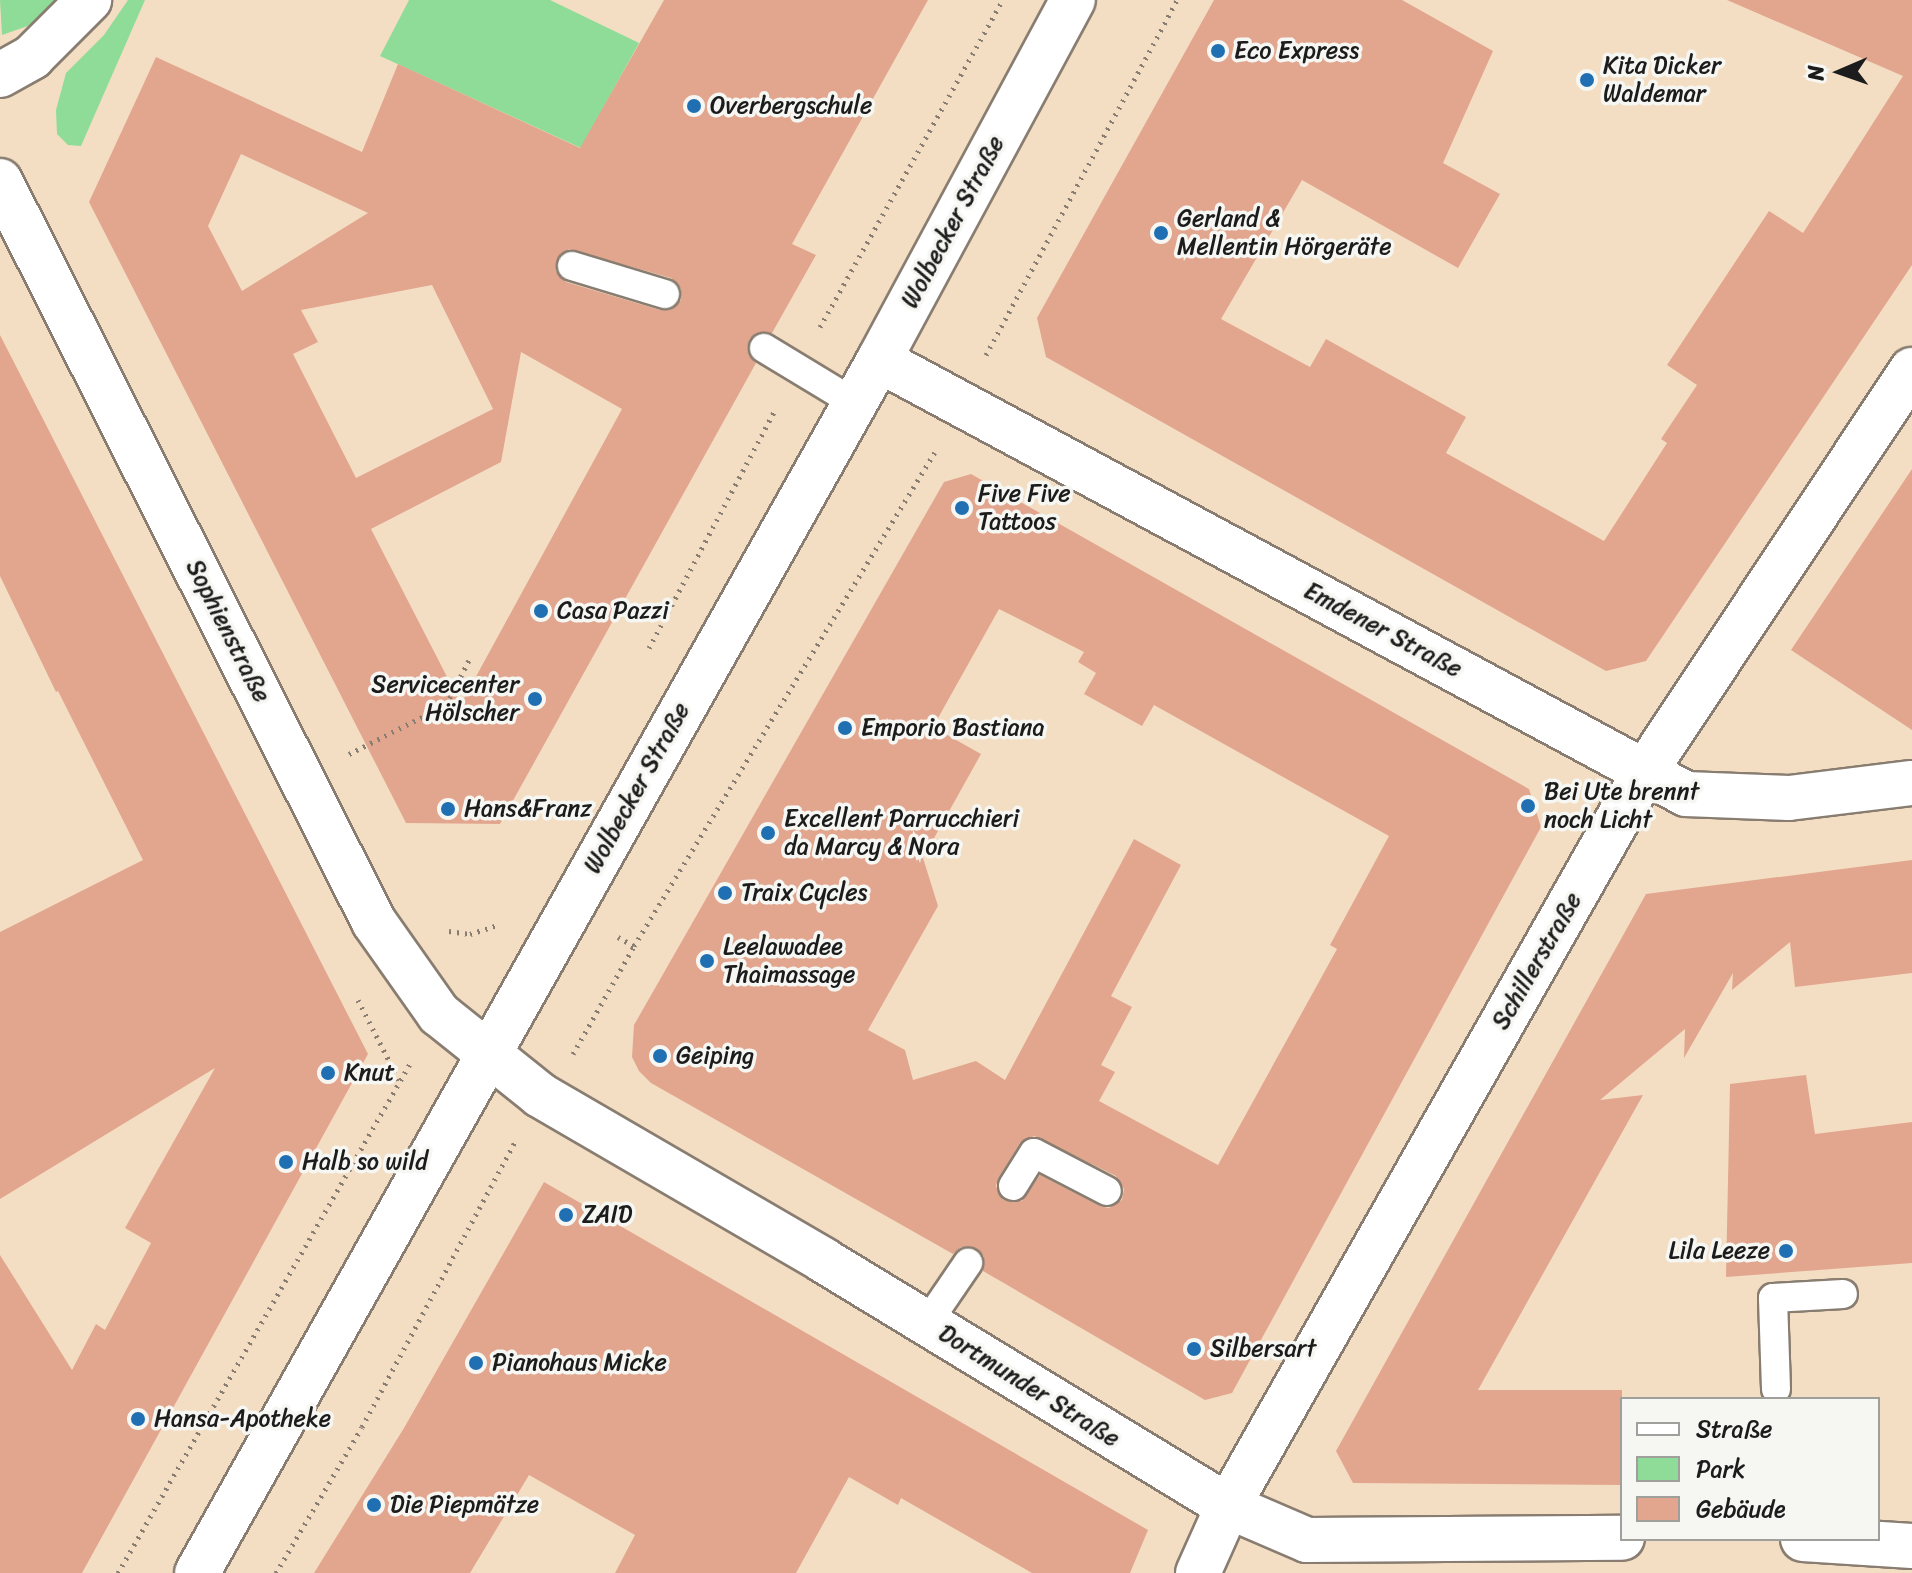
<!DOCTYPE html>
<meta charset="utf-8">
<style>
body{margin:0}
#map{position:relative;width:1912px;height:1573px;overflow:hidden;background:#f3dec3;font-family:Sriracha,sans-serif}
div>[style]{position:absolute}
.green>*{inset:0;background:#8fdb98}
.building>*{inset:0;background:#e2a68f}
.path>*{height:5px;margin-top:-2.5px;transform-origin:0;background:repeating-linear-gradient(90deg,#887d70 0 2px,transparent 0 8px)}
.roads{filter:drop-shadow(2px 0 #887d70) drop-shadow(-2px 0 #887d70) drop-shadow(0 2px #887d70) drop-shadow(0 -2px #887d70)}
.service>*{height:28px;margin:-14px;padding:0 14px;transform-origin:14px;border-radius:14px;background:#fff}
.minor>*{height:44px;margin:-22px;padding:0 22px;transform-origin:22px;border-radius:22px;background:#fff}
.secondary>*{height:44px;margin:-22px;padding:0 22px;transform-origin:22px;border-radius:22px;background:#fff}
.dots>*{width:22px;height:22px;translate:-50% -50%;box-sizing:border-box;border:4px solid #f6f6f2;border-radius:50%}
span{translate:-50% -50%;white-space:nowrap;text-align:center;line-height:1.15;-webkit-text-stroke:7px #f6f6f2;paint-order:stroke}
.poi-label{font-size:24px;color:#1c1c1c}
.left{translate:0 -50%;text-align:left}
.right{translate:-100% -50%;text-align:right}
.street-label{font-size:24px;color:#1c1c1c}
.legend{position:absolute;left:1620px;top:1397px;width:260px;height:144px;box-sizing:border-box;background:#f6f6f2;border:2px solid #9f9f9c;margin:0;padding:10px 14px;list-style:none;font-size:24px;color:#1c1c1c}
.legend li{display:flex;align-items:center;gap:16px;height:40px}
.legend b{width:40px;border:2px solid #9f9f9c}
.north{position:absolute;left:1800px;top:32px;width:80px;height:80px;-webkit-text-stroke:6px #f6f6f2;paint-order:stroke;rotate:268deg;font-size:22px;font-weight:700;line-height:32px;text-align:center;color:#1c1c1c}
.north::after{content:'';display:block;margin:auto;width:28px;height:36px;background:#1c1c1c;clip-path:polygon(50% 0,100% 100%,50% 72%,0 100%)}
</style>
<div id="map">
<div class="green">
<i style="clip-path:polygon(0 0,68px 0,39px 22px,2px 35px)"></i>
<i style="clip-path:polygon(128px 0,145px 0,81px 146px,68px 145px,57px 134px,56px 110px,66px 73px,104px 35px)"></i>
<i style="clip-path:polygon(409px 0,550px 0,639px 43px,581px 148px,380px 56px)"></i>
</div>
<div class="building">
<i style="clip-path:polygon(evenodd,664px 0,928px 0,792px 244px,816px 255px,772px 333px,757px 333px,749px 340px,749px 355px,756px 363px,500px 824px,406px 823px,89px 202px,156px 57px,362px 152px,398px 64px,580px 148px,664px 0,241px 154px,368px 213px,242px 291px,208px 226px,241px 154px,664px 0,569px 249px,671px 278px,681px 289px,681px 300px,670px 310px,660px 310px,566px 282px,556px 271px,556px 262px,569px 249px,664px 0,432px 285px,493px 409px,356px 478px,293px 354px,318px 342px,301px 310px,432px 285px,664px 0,521px 352px,622px 409px,461px 704px,371px 529px,501px 462px,521px 352px)"></i>
<i style="clip-path:polygon(1214px 0,1402px 0,1493px 51px,1443px 163px,1500px 194px,1458px 268px,1302px 180px,1221px 319px,1310px 367px,1326px 339px,1466px 417px,1446px 453px,1604px 541px,1667px 443px,1661px 439px,1697px 385px,1667px 365px,1769px 211px,1803px 233px,1903px 76px,1727px 0,1912px 0,1912px 265px,1646px 661px,1606px 671px,1046px 357px,1037px 318px)"></i>
<i style="clip-path:polygon(0 335px,368px 1054px,82px 1573px,0 1573px,0 1255px,72px 1370px,96px 1324px,105px 1330px,151px 1243px,125px 1228px,215px 1068px,0 1199px,0 932px,143px 860px,58px 691px,56px 692px,0 576px)"></i>
<i style="clip-path:polygon(1912px 469px,1912px 730px,1791px 650px)"></i>
<i style="clip-path:polygon(evenodd,971px 474px,1529px 789px,1541px 827px,1232px 1393px,1205px 1400px,983px 1271px,984px 1256px,977px 1249px,961px 1247px,953px 1254px,651px 1083px,639px 1071px,632px 1057px,634px 1025px,944px 482px,971px 474px,999px 609px,1084px 652px,1078px 662px,1096px 673px,1084px 694px,1142px 726px,1154px 705px,1389px 836px,1330px 945px,1337px 949px,1218px 1165px,1099px 1101px,1115px 1072px,1101px 1065px,1132px 1007px,1111px 996px,1181px 865px,1134px 839px,1005px 1080px,976px 1061px,913px 1080px,905px 1050px,868px 1030px,938px 906px,923px 858px,981px 754px,933px 727px,999px 609px,971px 474px,1034px 1136px,1116px 1176px,1124px 1189px,1122px 1200px,1109px 1208px,1100px 1206px,1040px 1175px,1022px 1201px,1003px 1200px,996px 1186px,999px 1177px,1020px 1143px,1034px 1136px)"></i>
<i style="clip-path:polygon(1912px 860px,1912px 973px,1795px 987px,1790px 942px,1732px 990px,1733px 973px,1684px 1058px,1685px 1029px,1600px 1100px,1643px 1095px,1478px 1390px,1622px 1390px,1622px 1485px,1353px 1483px,1336px 1451px,1646px 894px)"></i>
<i style="clip-path:polygon(1806px 1075px,1815px 1134px,1912px 1122px,1912px 1263px,1726px 1277px,1730px 1084px)"></i>
<i style="clip-path:polygon(544px 1182px,1148px 1530px,1130px 1573px,1032px 1573px,901px 1498px,898px 1505px,849px 1477px,796px 1573px,615px 1573px,635px 1535px,529px 1475px,470px 1573px,314px 1573px,404px 1428px)"></i>
</div>
<div class="path">
<i style="left:820px;top:327px;width:375px;rotate:-60.8deg"></i>
<i style="left:986px;top:355px;width:403px;rotate:-61.7deg"></i>
<i style="left:649px;top:648px;width:269px;rotate:-62.1deg"></i>
<i style="left:349px;top:754px;width:109px;rotate:-26.8deg"></i>
<i style="left:446px;top:705px;width:51px;rotate:-62.9deg"></i>
<i style="left:449px;top:931px;width:21px;rotate:8deg"></i>
<i style="left:470px;top:934px;width:28px;rotate:-18deg"></i>
<i style="left:618px;top:937px;width:18px;rotate:29deg"></i>
<i style="left:358px;top:1000px;width:92px;rotate:62.9deg"></i>
<i style="left:573px;top:1054px;width:124px;rotate:-60.5deg"></i>
<i style="left:634px;top:946px;width:578px;rotate:-58.65deg"></i>
<i style="left:118px;top:1573px;width:589px;rotate:-60.17deg"></i>
<i style="left:276px;top:1573px;width:169px;rotate:-59.5deg"></i>
<i style="left:362px;top:1427px;width:323px;rotate:-61.8deg"></i>
</div>
<div class="roads">
<div class="service">
<i style="left:572px;top:266px;width:97px;rotate:16.8deg"></i>
<i style="left:764px;top:348px;width:104px;rotate:31.2deg"></i>
<i style="left:1013px;top:1186px;width:39px;rotate:-58deg"></i>
<i style="left:1034px;top:1153px;width:82px;rotate:27.5deg"></i>
<i style="left:927px;top:1323px;width:73px;rotate:-55.7deg"></i>
<i style="left:1776px;top:1389px;width:91px;rotate:-91.9deg"></i>
<i style="left:1773px;top:1298px;width:70px;rotate:-3.3deg"></i>
</div>
<div class="minor">
<i style="left:0;top:75px;width:37px;rotate:-29deg"></i>
<i style="left:32px;top:57px;width:81px;rotate:-45deg"></i>
<i style="left:0;top:181px;width:830px;rotate:63.22deg"></i>
<i style="left:374px;top:922px;width:113px;rotate:54.8deg"></i>
<i style="left:439px;top:1014px;width:129px;rotate:38.7deg"></i>
<i style="left:540px;top:1095px;width:328px;rotate:30.2deg"></i>
<i style="left:823px;top:1260px;width:474px;rotate:31.3deg"></i>
<i style="left:1228px;top:1506px;width:86px;rotate:23.3deg"></i>
<i style="left:1307px;top:1540px;width:315px;rotate:-0.4deg"></i>
<i style="left:879px;top:360px;width:916px;rotate:28.27deg"></i>
<i style="left:1686px;top:794px;width:103px;rotate:2.2deg"></i>
<i style="left:1789px;top:798px;width:124px;rotate:-7deg"></i>
<i style="left:1803px;top:1539px;width:109px;rotate:3.7deg"></i>
<i style="left:1198px;top:1573px;width:73px;rotate:-65.9deg"></i>
<i style="left:1228px;top:1506px;width:843px;rotate:-60.42deg"></i>
<i style="left:1644px;top:773px;width:484px;rotate:-56.4deg"></i>
</div>
<div class="secondary">
<i style="left:197px;top:1573px;width:1392px;rotate:-60.65deg"></i>
<i style="left:879px;top:360px;width:409px;rotate:-61.7deg"></i>
</div>
</div>
<div class="dots">
<i style="left:1218px;top:51px;background:#1f6fb2"></i>
<i style="left:1587px;top:80px;background:#1f6fb2"></i>
<i style="left:694px;top:106px;background:#1f6fb2"></i>
<i style="left:1161px;top:233px;background:#1f6fb2"></i>
<i style="left:962px;top:508px;background:#1f6fb2"></i>
<i style="left:541px;top:611px;background:#1f6fb2"></i>
<i style="left:535px;top:699px;background:#1f6fb2"></i>
<i style="left:845px;top:728px;background:#1f6fb2"></i>
<i style="left:1528px;top:806px;background:#1f6fb2"></i>
<i style="left:448px;top:809px;background:#1f6fb2"></i>
<i style="left:768px;top:833px;background:#1f6fb2"></i>
<i style="left:725px;top:893px;background:#1f6fb2"></i>
<i style="left:707px;top:961px;background:#1f6fb2"></i>
<i style="left:660px;top:1056px;background:#1f6fb2"></i>
<i style="left:328px;top:1073px;background:#1f6fb2"></i>
<i style="left:286px;top:1162px;background:#1f6fb2"></i>
<i style="left:566px;top:1215px;background:#1f6fb2"></i>
<i style="left:1786px;top:1251px;background:#1f6fb2"></i>
<i style="left:1194px;top:1349px;background:#1f6fb2"></i>
<i style="left:476px;top:1363px;background:#1f6fb2"></i>
<i style="left:138px;top:1419px;background:#1f6fb2"></i>
<i style="left:374px;top:1505px;background:#1f6fb2"></i>
</div>
<div class="poi-label">
<span class="left" style="left:1234px;top:51px">Eco Express</span>
<span class="left" style="left:1603px;top:80px">Kita Dicker<br>Waldemar</span>
<span class="left" style="left:710px;top:106px">Overbergschule</span>
<span class="left" style="left:1177px;top:233px">Gerland &amp;<br>Mellentin Hörgeräte</span>
<span class="left" style="left:978px;top:508px">Five Five<br>Tattoos</span>
<span class="left" style="left:557px;top:611px">Casa Pazzi</span>
<span class="right" style="left:519px;top:699px">Servicecenter<br>Hölscher</span>
<span class="left" style="left:861px;top:728px">Emporio Bastiana</span>
<span class="left" style="left:1544px;top:806px">Bei Ute brennt<br>noch Licht</span>
<span class="left" style="left:464px;top:809px">Hans&amp;Franz</span>
<span class="left" style="left:784px;top:833px">Excellent Parrucchieri<br>da Marcy &amp; Nora</span>
<span class="left" style="left:741px;top:893px">Traix Cycles</span>
<span class="left" style="left:723px;top:961px">Leelawadee<br>Thaimassage</span>
<span class="left" style="left:676px;top:1056px">Geiping</span>
<span class="left" style="left:344px;top:1073px">Knut</span>
<span class="left" style="left:302px;top:1162px">Halb so wild</span>
<span class="left" style="left:582px;top:1215px">ZAID</span>
<span class="right" style="left:1770px;top:1251px">Lila Leeze</span>
<span class="left" style="left:1210px;top:1349px">Silbersart</span>
<span class="left" style="left:492px;top:1363px">Pianohaus Micke</span>
<span class="left" style="left:154px;top:1419px">Hansa-Apotheke</span>
<span class="left" style="left:390px;top:1505px">Die Piepmätze</span>
</div>
<div class="street-label">
<span style="left:953px;top:222px;rotate:-62deg">Wolbecker Straße</span>
<span style="left:1383px;top:630px;rotate:28deg">Emdener Straße</span>
<span style="left:228px;top:631px;rotate:63deg">Sophienstraße</span>
<span style="left:637px;top:788px;rotate:-61deg">Wolbecker Straße</span>
<span style="left:1537px;top:961px;rotate:-60deg">Schillerstraße</span>
<span style="left:1029px;top:1386px;rotate:32deg">Dortmunder Straße</span>
</div>
<ul class="legend">
<li><b style="height:10px;background:#fff"></b>Straße</li>
<li><b style="height:22px;background:#8fdb98"></b>Park</li>
<li><b style="height:22px;background:#e2a68f"></b>Gebäude</li>
</ul>
<div class="north">N</div>
</div>
